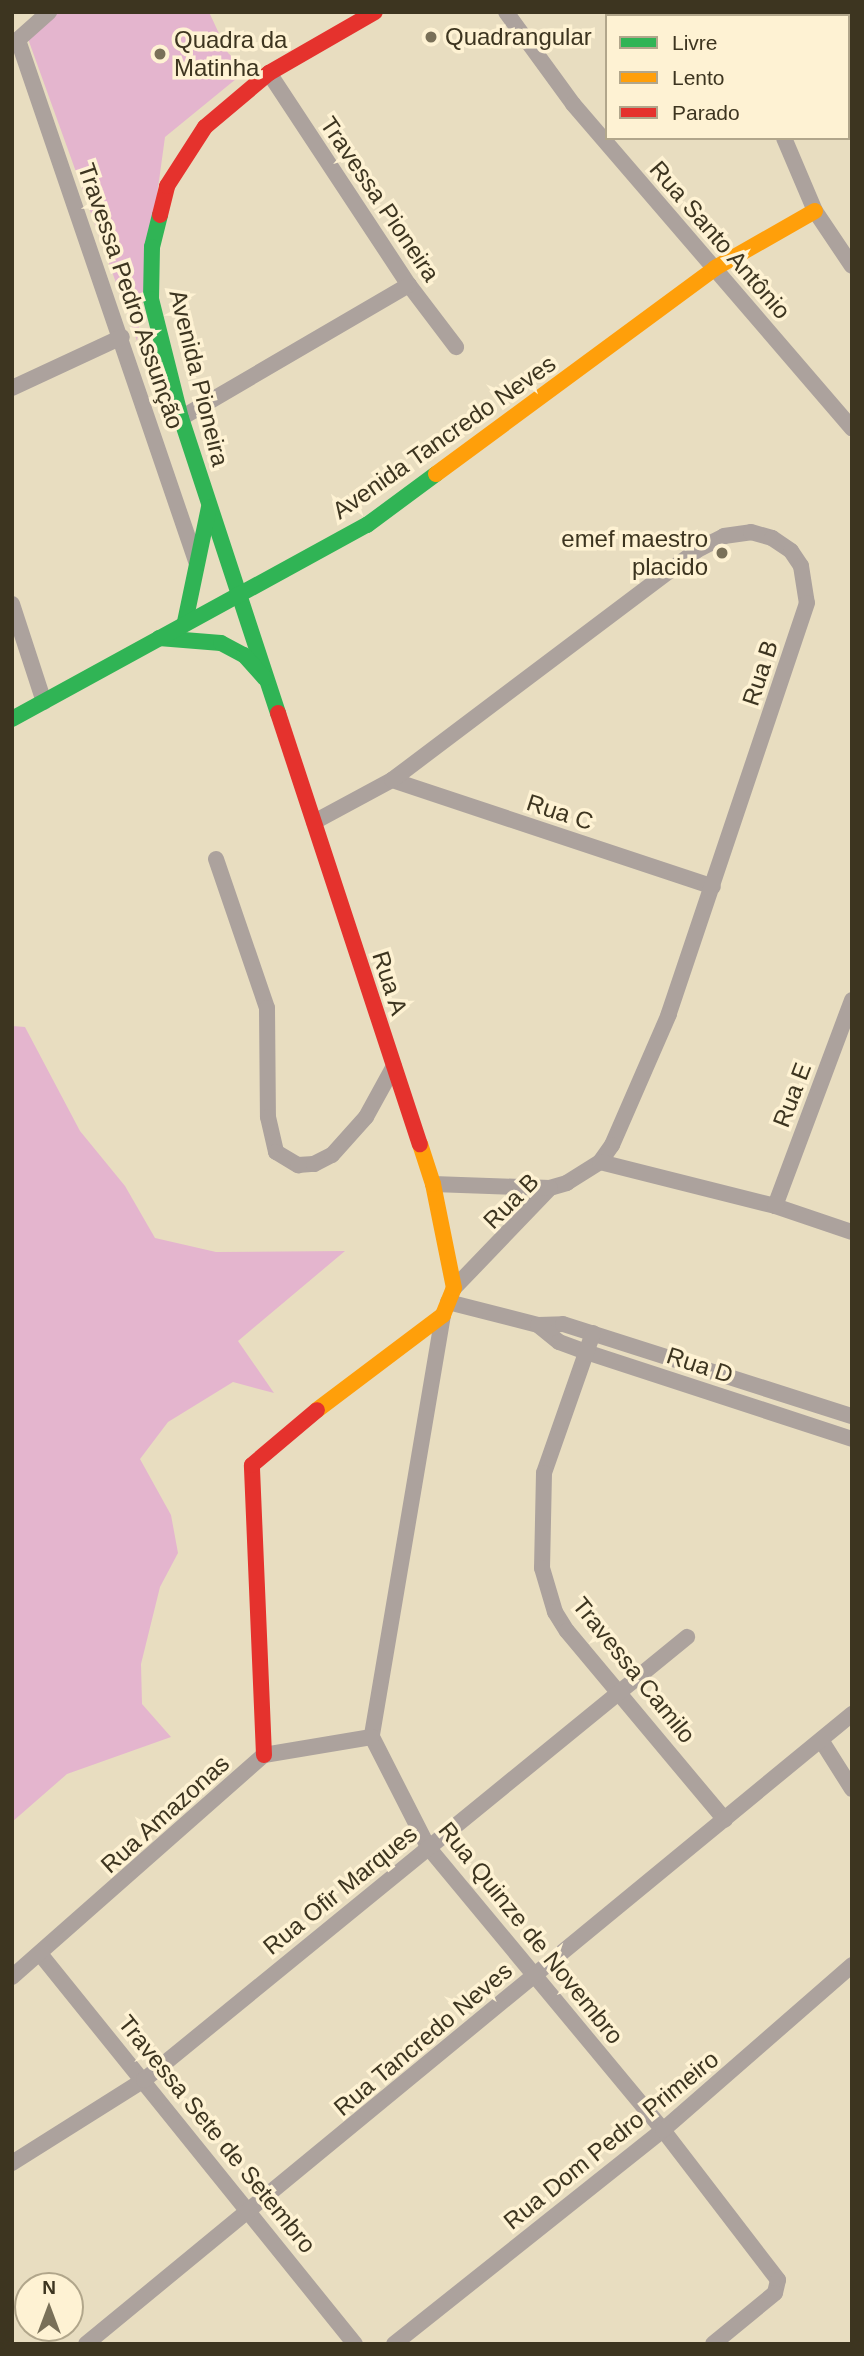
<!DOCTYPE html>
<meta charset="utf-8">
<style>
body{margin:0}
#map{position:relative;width:864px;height:2356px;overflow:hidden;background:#e8ddc0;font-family:Arial,sans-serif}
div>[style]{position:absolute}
.green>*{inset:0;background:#e4b5ce}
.street>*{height:16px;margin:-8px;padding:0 8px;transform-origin:8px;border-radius:8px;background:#aca29d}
.fast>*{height:16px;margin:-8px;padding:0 8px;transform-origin:8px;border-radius:8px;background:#30b455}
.slow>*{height:16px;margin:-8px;padding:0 8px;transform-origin:8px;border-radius:8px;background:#ff9f0a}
.jam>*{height:16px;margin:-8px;padding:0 8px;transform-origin:8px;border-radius:8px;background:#e5322d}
.dots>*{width:19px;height:19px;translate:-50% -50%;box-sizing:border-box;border:4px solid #fef2d3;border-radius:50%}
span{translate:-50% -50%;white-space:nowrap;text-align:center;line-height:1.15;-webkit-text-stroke:7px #fef2d3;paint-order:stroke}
.poi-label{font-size:24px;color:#3d3520}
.left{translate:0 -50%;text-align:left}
.right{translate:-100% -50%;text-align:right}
.street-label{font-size:24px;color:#3d3520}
.frame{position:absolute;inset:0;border:14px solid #3d3520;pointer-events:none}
.legend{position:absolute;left:605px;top:14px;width:245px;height:126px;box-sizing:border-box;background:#fef2d3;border:2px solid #b1a68b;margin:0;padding:9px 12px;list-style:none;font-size:21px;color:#3d3520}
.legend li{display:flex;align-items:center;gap:14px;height:35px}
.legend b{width:35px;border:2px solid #b1a68b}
.north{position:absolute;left:14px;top:2272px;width:70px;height:70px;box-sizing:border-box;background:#fef2d3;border:2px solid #b1a68b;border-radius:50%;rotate:0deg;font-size:19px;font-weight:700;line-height:28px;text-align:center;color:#3d3520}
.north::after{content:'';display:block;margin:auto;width:24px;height:32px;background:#797058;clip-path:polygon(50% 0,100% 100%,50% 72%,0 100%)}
</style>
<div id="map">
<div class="green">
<i style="clip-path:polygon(56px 12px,209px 12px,228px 53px,247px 70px,165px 137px,137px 341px,27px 36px)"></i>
<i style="clip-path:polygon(12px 1026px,25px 1027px,80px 1131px,125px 1186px,155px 1238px,216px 1252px,345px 1251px,238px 1341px,274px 1393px,233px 1382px,168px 1422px,140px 1459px,171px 1515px,178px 1553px,160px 1587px,141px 1664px,142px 1704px,171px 1737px,67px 1774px,12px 1822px)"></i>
</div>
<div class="street">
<i style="left:506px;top:12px;width:114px;rotate:53.9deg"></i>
<i style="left:573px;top:104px;width:428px;rotate:49.3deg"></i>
<i style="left:730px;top:12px;width:4px;rotate:63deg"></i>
<i style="left:18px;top:40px;width:551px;rotate:71.14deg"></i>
<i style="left:12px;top:45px;width:50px;rotate:-41.7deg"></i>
<i style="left:269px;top:73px;width:254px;rotate:56.6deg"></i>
<i style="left:409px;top:285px;width:78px;rotate:52.8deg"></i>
<i style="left:784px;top:138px;width:79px;rotate:67deg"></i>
<i style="left:815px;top:211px;width:66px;rotate:56.1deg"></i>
<i style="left:12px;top:388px;width:121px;rotate:-24.9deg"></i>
<i style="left:181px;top:418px;width:264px;rotate:-30.3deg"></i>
<i style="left:12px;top:604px;width:103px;rotate:71.9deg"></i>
<i style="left:392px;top:780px;width:338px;rotate:18.4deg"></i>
<i style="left:314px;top:822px;width:89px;rotate:-28.3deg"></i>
<i style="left:392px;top:780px;width:382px;rotate:-37deg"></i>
<i style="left:697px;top:550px;width:30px;rotate:-27deg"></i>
<i style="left:724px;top:536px;width:27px;rotate:-8deg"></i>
<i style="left:751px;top:532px;width:22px;rotate:16deg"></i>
<i style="left:772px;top:538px;width:23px;rotate:34deg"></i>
<i style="left:791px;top:551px;width:18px;rotate:56deg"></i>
<i style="left:801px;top:566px;width:37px;rotate:81deg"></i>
<i style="left:807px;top:603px;width:434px;rotate:108.6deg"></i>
<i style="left:669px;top:1014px;width:143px;rotate:113.5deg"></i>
<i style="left:612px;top:1145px;width:21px;rotate:125deg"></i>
<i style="left:600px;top:1162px;width:39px;rotate:148deg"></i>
<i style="left:567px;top:1183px;width:18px;rotate:164deg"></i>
<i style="left:550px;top:1188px;width:139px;rotate:133.8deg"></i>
<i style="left:216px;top:859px;width:157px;rotate:71.1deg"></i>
<i style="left:267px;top:1008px;width:109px;rotate:89.5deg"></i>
<i style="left:268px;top:1117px;width:36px;rotate:77deg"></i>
<i style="left:276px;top:1152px;width:26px;rotate:31deg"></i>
<i style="left:298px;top:1165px;width:16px;rotate:-4deg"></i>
<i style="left:314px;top:1164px;width:20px;rotate:-27deg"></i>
<i style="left:332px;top:1155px;width:51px;rotate:-48.2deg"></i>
<i style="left:366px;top:1117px;width:58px;rotate:-61.2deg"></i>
<i style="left:600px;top:1162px;width:180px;rotate:14.1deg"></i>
<i style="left:775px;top:1206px;width:81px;rotate:18.7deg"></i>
<i style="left:433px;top:1184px;width:117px;rotate:2deg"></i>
<i style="left:775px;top:1206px;width:220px;rotate:-69.5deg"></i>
<i style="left:448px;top:1302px;width:93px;rotate:14.3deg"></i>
<i style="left:538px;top:1325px;width:25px;rotate:-2deg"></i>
<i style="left:563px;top:1324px;width:303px;rotate:17.7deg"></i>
<i style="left:443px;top:1315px;width:428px;rotate:99.6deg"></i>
<i style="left:372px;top:1737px;width:123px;rotate:63deg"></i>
<i style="left:428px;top:1847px;width:368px;rotate:50.3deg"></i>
<i style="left:663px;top:2130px;width:189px;rotate:52.5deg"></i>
<i style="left:778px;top:2280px;width:13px;rotate:103deg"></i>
<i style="left:775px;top:2293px;width:80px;rotate:140.6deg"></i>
<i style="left:538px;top:1325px;width:27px;rotate:39deg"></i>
<i style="left:559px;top:1342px;width:29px;rotate:20deg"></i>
<i style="left:586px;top:1352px;width:280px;rotate:18.1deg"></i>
<i style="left:593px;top:1333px;width:148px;rotate:109.3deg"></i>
<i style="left:544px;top:1473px;width:95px;rotate:91.2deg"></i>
<i style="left:542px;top:1568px;width:46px;rotate:73.5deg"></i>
<i style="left:555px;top:1612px;width:22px;rotate:58deg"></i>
<i style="left:567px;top:1631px;width:246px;rotate:50.1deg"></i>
<i style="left:821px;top:1740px;width:58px;rotate:57.7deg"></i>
<i style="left:41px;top:1955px;width:500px;rotate:51.1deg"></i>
<i style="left:12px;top:1977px;width:336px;rotate:-41.4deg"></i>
<i style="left:264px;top:1755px;width:109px;rotate:-9.5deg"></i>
<i style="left:12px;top:2163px;width:156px;rotate:-32.2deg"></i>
<i style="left:144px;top:2080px;width:701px;rotate:-39.21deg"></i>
<i style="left:86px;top:2344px;width:992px;rotate:-39.44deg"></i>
<i style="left:394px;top:2344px;width:344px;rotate:-38.5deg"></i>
<i style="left:663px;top:2130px;width:251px;rotate:-41.1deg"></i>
</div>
<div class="fast">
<i style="left:160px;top:215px;width:33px;rotate:104deg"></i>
<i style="left:152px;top:247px;width:52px;rotate:91.1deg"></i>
<i style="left:151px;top:299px;width:123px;rotate:75.9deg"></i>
<i style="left:181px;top:418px;width:311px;rotate:71.8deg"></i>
<i style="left:185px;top:622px;width:117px;rotate:-78.2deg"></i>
<i style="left:159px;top:638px;width:62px;rotate:4.6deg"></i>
<i style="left:221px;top:643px;width:26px;rotate:28deg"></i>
<i style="left:244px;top:655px;width:31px;rotate:48deg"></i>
<i style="left:12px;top:719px;width:405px;rotate:-28.7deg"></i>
<i style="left:367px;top:525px;width:86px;rotate:-36.5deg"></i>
</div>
<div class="slow">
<i style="left:436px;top:474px;width:347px;rotate:-36.4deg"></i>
<i style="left:715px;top:268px;width:115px;rotate:-29.7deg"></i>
<i style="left:317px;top:1410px;width:158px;rotate:-37deg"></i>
<i style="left:443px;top:1315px;width:29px;rotate:-68deg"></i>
<i style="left:454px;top:1288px;width:106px;rotate:-101.4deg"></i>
<i style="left:433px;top:1184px;width:42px;rotate:-108deg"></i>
</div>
<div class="jam">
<i style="left:160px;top:215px;width:30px;rotate:-76deg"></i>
<i style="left:167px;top:186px;width:70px;rotate:-57.2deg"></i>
<i style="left:205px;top:127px;width:84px;rotate:-40.2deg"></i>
<i style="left:269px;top:73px;width:122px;rotate:-29.9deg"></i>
<i style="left:278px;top:713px;width:454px;rotate:71.8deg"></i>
<i style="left:264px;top:1755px;width:290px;rotate:-92.4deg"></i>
<i style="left:252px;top:1465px;width:85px;rotate:-40.2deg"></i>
</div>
<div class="dots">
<i style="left:431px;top:37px;background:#797058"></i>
<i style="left:160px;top:54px;background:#797058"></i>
<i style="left:722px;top:553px;background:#797058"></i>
</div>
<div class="poi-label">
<span class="left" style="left:445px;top:37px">Quadrangular</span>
<span class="left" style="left:174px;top:54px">Quadra da<br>Matinha</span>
<span class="right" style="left:708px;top:553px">emef maestro<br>placido</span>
</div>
<div class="street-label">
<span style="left:380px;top:199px;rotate:56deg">Travessa Pioneira</span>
<span style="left:720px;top:240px;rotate:49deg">Rua Santo Antônio</span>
<span style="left:131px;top:296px;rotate:71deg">Travessa Pedro Assunção</span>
<span style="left:199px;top:378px;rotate:76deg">Avenida Pioneira</span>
<span style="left:444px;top:437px;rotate:-35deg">Avenida Tancredo Neves</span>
<span style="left:760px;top:673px;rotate:-72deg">Rua B</span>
<span style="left:560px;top:812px;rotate:18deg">Rua C</span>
<span style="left:390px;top:983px;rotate:72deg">Rua A</span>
<span style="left:792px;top:1095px;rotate:-69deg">Rua E</span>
<span style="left:511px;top:1201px;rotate:-45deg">Rua B</span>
<span style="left:700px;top:1365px;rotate:18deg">Rua D</span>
<span style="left:634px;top:1670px;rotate:51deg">Travessa Camilo</span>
<span style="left:165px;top:1814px;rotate:-42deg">Rua Amazonas</span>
<span style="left:340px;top:1890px;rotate:-39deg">Rua Ofir Marques</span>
<span style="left:531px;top:1933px;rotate:51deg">Rua Quinze de Novembro</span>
<span style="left:423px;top:2039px;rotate:-40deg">Rua Tancredo Neves</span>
<span style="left:217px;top:2134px;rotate:51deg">Travessa Sete de Setembro</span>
<span style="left:611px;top:2140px;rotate:-39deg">Rua Dom Pedro Primeiro</span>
</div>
<div class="frame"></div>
<ul class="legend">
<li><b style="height:9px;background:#30b455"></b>Livre</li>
<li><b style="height:9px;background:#ff9f0a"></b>Lento</li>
<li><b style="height:9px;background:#e5322d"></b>Parado</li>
</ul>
<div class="north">N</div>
</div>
